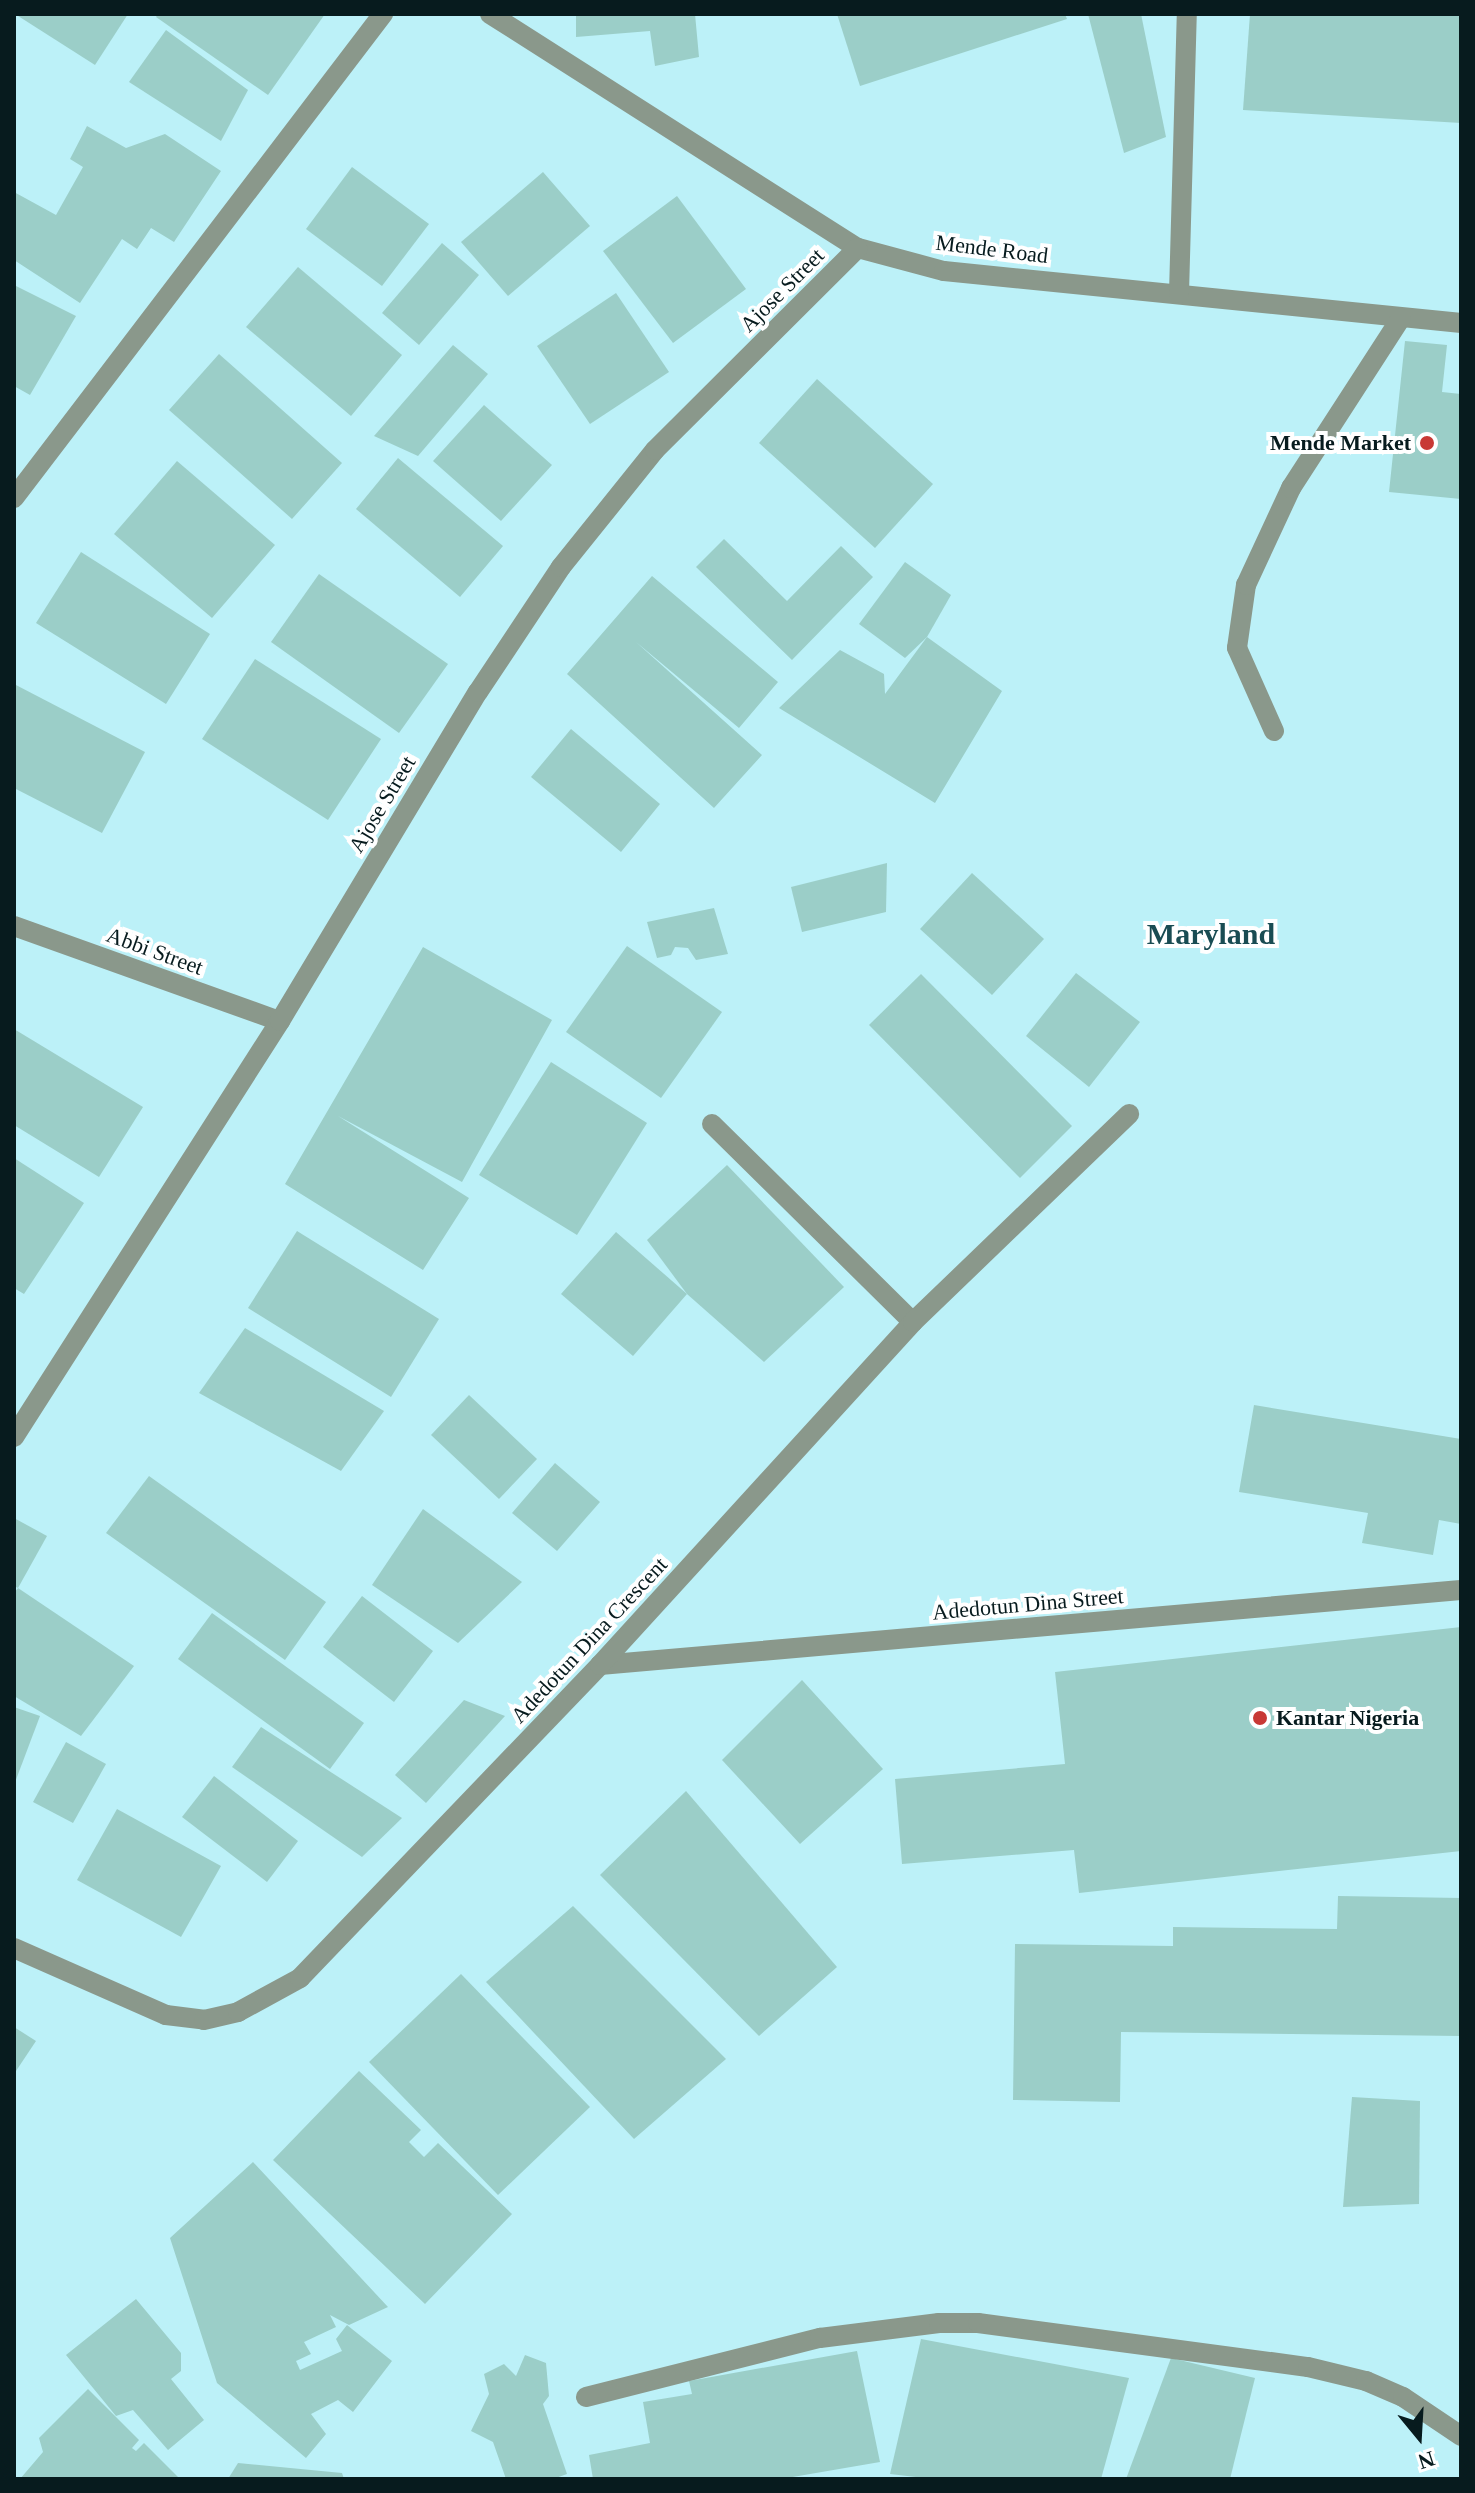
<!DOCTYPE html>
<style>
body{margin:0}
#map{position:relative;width:1475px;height:2493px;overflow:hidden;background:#bcf1f8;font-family:"Times New Roman",serif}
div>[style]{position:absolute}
.building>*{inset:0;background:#9bcec8}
.minor>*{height:20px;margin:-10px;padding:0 10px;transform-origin:10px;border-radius:10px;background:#8a988b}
.dots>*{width:22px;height:22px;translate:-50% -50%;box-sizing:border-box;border:4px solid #fff;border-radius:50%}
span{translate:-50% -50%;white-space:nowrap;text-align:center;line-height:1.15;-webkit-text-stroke:8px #fff;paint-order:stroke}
.street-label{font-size:22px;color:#071b1e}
.poi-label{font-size:22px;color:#071b1e;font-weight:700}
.right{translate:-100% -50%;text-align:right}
.left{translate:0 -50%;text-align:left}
.district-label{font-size:30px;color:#194c53;font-weight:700}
.frame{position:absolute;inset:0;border:16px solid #071b1e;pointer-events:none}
.north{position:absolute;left:1379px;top:2397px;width:80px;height:80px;-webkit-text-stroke:6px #fff;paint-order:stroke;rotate:162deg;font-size:22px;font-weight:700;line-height:32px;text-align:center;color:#071b1e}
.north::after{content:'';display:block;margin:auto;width:28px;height:36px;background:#071b1e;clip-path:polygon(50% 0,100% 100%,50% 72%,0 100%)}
</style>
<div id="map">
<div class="building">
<i style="clip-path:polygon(15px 14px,128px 14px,95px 65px)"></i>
<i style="clip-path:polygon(158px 14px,325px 14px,268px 95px,156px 17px)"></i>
<i style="clip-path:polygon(576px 14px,695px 14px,699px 57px,655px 66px,650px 31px,576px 37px)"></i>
<i style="clip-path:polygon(837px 14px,1065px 14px,1067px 19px,860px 86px)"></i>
<i style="clip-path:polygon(1088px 14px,1141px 14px,1166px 137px,1124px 153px)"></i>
<i style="clip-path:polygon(1250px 14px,1461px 14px,1461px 123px,1243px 110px)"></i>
<i style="clip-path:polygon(166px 30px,248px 90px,221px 141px,129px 82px)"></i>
<i style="clip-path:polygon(87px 126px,126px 148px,165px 134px,221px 171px,174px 242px,151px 228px,137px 249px,122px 239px,80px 303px,14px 260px,14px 192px,56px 215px,83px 167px,70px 159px)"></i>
<i style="clip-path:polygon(352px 167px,429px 224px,382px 286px,306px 229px)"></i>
<i style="clip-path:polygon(543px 172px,590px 226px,508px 296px,461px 242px)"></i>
<i style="clip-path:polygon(677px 196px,746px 289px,673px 343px,603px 251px)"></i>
<i style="clip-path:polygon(442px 243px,479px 275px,419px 345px,382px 313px)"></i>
<i style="clip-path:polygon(298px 267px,402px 355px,351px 416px,246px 327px)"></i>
<i style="clip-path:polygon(14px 285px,76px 316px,30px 395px,14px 386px)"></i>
<i style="clip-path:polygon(616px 293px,669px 372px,590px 424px,537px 346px)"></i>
<i style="clip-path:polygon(1405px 341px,1447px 345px,1442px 392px,1461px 394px,1461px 499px,1389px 492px)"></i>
<i style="clip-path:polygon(453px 345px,488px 374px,418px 456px,374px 436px)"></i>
<i style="clip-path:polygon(219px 354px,342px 463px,292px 519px,169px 410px)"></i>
<i style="clip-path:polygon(817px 379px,933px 484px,875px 548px,759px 443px)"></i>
<i style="clip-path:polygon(484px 405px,552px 465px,501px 521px,433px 461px)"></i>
<i style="clip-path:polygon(398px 458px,503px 546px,460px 597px,356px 509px)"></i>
<i style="clip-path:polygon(177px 461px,275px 545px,212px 618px,114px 534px)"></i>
<i style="clip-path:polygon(724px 539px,787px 601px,841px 546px,873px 577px,792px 660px,696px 567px)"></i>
<i style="clip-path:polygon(81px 552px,210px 634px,166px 704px,36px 623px)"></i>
<i style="clip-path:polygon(905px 562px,951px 595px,927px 637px,905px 658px,859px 624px)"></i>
<i style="clip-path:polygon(319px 574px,448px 664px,399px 733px,271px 642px)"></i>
<i style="clip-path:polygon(652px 576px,778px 682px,739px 728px,636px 642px,762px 755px,714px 808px,567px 674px)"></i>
<i style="clip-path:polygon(927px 637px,1002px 691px,935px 803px,779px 708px,840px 650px,884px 674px,885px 694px)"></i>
<i style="clip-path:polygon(255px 659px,381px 739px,328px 820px,202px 739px)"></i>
<i style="clip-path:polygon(14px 684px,145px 752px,102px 833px,14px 788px)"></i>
<i style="clip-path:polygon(571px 729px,660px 804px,621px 852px,531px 777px)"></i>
<i style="clip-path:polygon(887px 863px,886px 912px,802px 932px,791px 887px)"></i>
<i style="clip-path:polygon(972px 873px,1044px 939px,992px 995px,920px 929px)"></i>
<i style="clip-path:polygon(714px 908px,728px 954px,696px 960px,688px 948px,675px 947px,671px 955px,657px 958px,647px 922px)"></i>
<i style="clip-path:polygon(627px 946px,722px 1012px,661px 1098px,566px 1032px)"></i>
<i style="clip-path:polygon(423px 947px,552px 1020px,462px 1182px,338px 1116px,469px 1198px,423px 1270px,285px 1184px)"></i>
<i style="clip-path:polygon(1076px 973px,1140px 1022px,1089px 1087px,1026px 1036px)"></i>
<i style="clip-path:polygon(921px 974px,1072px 1126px,1020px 1178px,869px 1025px)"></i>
<i style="clip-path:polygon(14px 1029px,143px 1107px,99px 1177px,14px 1125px)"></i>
<i style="clip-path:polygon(551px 1062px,647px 1123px,577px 1235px,479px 1175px)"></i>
<i style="clip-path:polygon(14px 1158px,84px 1203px,24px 1294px,14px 1288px)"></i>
<i style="clip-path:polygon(727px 1165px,844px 1287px,764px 1362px,687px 1294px,647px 1240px)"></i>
<i style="clip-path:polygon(297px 1231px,439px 1319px,391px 1397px,248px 1308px)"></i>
<i style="clip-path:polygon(616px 1232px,687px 1294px,633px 1356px,561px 1294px)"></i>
<i style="clip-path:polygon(245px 1328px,384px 1411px,341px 1471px,199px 1393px)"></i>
<i style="clip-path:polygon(469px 1395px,537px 1459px,499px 1499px,431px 1435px)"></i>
<i style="clip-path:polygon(1254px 1405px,1461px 1439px,1461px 1524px,1439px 1520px,1433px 1555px,1362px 1543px,1368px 1513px,1239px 1492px)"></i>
<i style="clip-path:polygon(555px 1463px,600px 1502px,557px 1551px,512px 1513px)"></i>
<i style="clip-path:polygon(149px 1476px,326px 1602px,285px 1660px,106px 1533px)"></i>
<i style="clip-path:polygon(423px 1509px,522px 1582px,458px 1643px,372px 1585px)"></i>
<i style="clip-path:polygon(14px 1518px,47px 1536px,18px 1588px,14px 1586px)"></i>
<i style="clip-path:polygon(18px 1588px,134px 1666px,81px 1736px,14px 1696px,14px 1593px)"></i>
<i style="clip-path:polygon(362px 1596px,433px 1651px,394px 1702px,323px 1647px)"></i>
<i style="clip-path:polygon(212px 1613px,364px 1723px,330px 1769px,178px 1659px)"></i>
<i style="clip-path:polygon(1461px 1627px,1461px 1851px,1079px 1893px,1074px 1850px,902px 1864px,895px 1779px,1065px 1764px,1055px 1672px)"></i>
<i style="clip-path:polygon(802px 1680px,883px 1769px,800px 1844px,722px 1760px)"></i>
<i style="clip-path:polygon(464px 1700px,505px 1716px,426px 1803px,395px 1775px)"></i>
<i style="clip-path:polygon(14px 1707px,40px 1716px,14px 1785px)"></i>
<i style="clip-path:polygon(261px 1727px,402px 1818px,362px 1857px,232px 1767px)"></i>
<i style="clip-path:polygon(66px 1742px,106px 1764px,73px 1823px,33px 1802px)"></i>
<i style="clip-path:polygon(214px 1776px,298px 1841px,267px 1882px,182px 1817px)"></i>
<i style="clip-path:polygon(686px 1791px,837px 1967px,759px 2036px,600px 1875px)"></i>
<i style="clip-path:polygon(117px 1809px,221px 1866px,181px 1937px,77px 1880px)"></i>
<i style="clip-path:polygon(1338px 1896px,1461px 1898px,1461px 2036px,1121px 2032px,1120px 2102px,1013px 2100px,1015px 1944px,1173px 1946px,1173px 1927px,1337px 1929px)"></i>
<i style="clip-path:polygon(573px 1906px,726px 2059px,634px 2139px,486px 1982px)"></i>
<i style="clip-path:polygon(461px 1974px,590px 2107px,498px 2195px,369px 2062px)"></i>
<i style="clip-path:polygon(14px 2027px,36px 2041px,14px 2074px)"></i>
<i style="clip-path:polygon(359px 2071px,421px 2130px,409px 2142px,424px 2157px,438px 2143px,512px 2214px,425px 2304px,273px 2160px)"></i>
<i style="clip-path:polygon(1352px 2097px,1420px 2101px,1419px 2204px,1343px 2207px)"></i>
<i style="clip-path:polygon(253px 2162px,388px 2307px,349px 2325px,330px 2315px,336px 2327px,304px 2342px,311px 2354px,296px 2361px,300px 2370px,342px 2351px,336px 2339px,347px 2325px,392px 2361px,353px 2412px,338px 2400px,311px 2414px,326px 2434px,306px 2458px,217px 2383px,170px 2238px)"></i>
<i style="clip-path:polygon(136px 2299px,181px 2353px,181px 2371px,171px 2379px,204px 2420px,168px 2450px,133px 2410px,116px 2416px,66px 2355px)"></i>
<i style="clip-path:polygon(921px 2339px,1129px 2378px,1101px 2479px,933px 2479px,890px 2474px)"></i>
<i style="clip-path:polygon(857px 2351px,880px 2462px,781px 2479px,593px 2479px,589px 2455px,650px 2443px,643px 2402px,692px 2394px,689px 2381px)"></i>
<i style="clip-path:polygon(525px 2355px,546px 2363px,549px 2396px,543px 2404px,567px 2474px,553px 2479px,506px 2479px,493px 2442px,471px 2431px,489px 2394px,484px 2374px,504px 2364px,516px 2376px)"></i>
<i style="clip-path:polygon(1171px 2358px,1255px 2378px,1230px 2479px,1126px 2479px)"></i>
<i style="clip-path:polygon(88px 2389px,139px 2440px,132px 2448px,136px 2451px,144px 2443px,180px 2479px,20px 2479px,43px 2452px,39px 2438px)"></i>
<i style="clip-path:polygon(238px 2463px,342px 2473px,344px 2479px,228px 2479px)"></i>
</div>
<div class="minor">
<i style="left:490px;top:14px;width:436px;rotate:32.5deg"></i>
<i style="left:858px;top:248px;width:89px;rotate:15deg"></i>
<i style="left:944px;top:271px;width:520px;rotate:5.74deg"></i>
<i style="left:1179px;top:293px;width:279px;rotate:-88.4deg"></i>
<i style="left:14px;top:498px;width:609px;rotate:-52.68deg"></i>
<i style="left:1274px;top:731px;width:91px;rotate:-114deg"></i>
<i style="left:1237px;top:648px;width:64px;rotate:-81.9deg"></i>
<i style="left:1246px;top:585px;width:107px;rotate:-65.1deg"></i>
<i style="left:1291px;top:488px;width:202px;rotate:-57.1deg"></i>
<i style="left:14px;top:926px;width:282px;rotate:19.7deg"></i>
<i style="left:712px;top:1124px;width:282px;rotate:44.6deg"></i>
<i style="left:14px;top:1437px;width:494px;rotate:-57.4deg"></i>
<i style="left:280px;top:1021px;width:384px;rotate:-59deg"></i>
<i style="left:478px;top:692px;width:150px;rotate:-56.4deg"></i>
<i style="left:561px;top:567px;width:150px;rotate:-51.2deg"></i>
<i style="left:655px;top:450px;width:286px;rotate:-44.9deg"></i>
<i style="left:600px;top:1665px;width:864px;rotate:-4.98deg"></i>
<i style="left:14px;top:1948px;width:166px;rotate:23.8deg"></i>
<i style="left:166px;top:2015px;width:38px;rotate:7deg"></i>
<i style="left:204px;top:2020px;width:35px;rotate:-13deg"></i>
<i style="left:238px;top:2012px;width:71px;rotate:-28.7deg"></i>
<i style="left:300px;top:1978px;width:434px;rotate:-46.2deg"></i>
<i style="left:600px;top:1665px;width:464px;rotate:-47.6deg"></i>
<i style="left:913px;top:1322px;width:300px;rotate:-43.9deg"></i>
<i style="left:586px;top:2397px;width:241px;rotate:-14.2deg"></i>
<i style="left:820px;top:2338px;width:120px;rotate:-7.2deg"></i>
<i style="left:939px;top:2323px;width:39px"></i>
<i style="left:978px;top:2323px;width:333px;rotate:7.6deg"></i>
<i style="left:1308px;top:2367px;width:60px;rotate:13.6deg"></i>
<i style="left:1366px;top:2381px;width:40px;rotate:23.4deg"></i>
<i style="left:1403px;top:2397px;width:70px;rotate:33.9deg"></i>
</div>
<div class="dots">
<i style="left:1427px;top:443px;background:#c83935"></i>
<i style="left:1260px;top:1718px;background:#c83935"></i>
</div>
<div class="street-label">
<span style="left:992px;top:249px;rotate:7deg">Mende Road</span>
<span style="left:782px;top:290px;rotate:-45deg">Ajose Street</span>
<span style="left:382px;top:804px;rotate:-59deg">Ajose Street</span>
<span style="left:155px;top:951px;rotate:20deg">Abbi Street</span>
<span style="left:1028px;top:1604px;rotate:-5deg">Adedotun Dina Street</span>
<span style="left:589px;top:1640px;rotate:-47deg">Adedotun Dina Crescent</span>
</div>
<div class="poi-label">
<span class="right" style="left:1411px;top:443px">Mende Market</span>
<span class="left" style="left:1276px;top:1718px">Kantar Nigeria</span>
</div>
<div class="district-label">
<span style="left:1211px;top:934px">Maryland</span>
</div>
<div class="frame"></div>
<div class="north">N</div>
</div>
